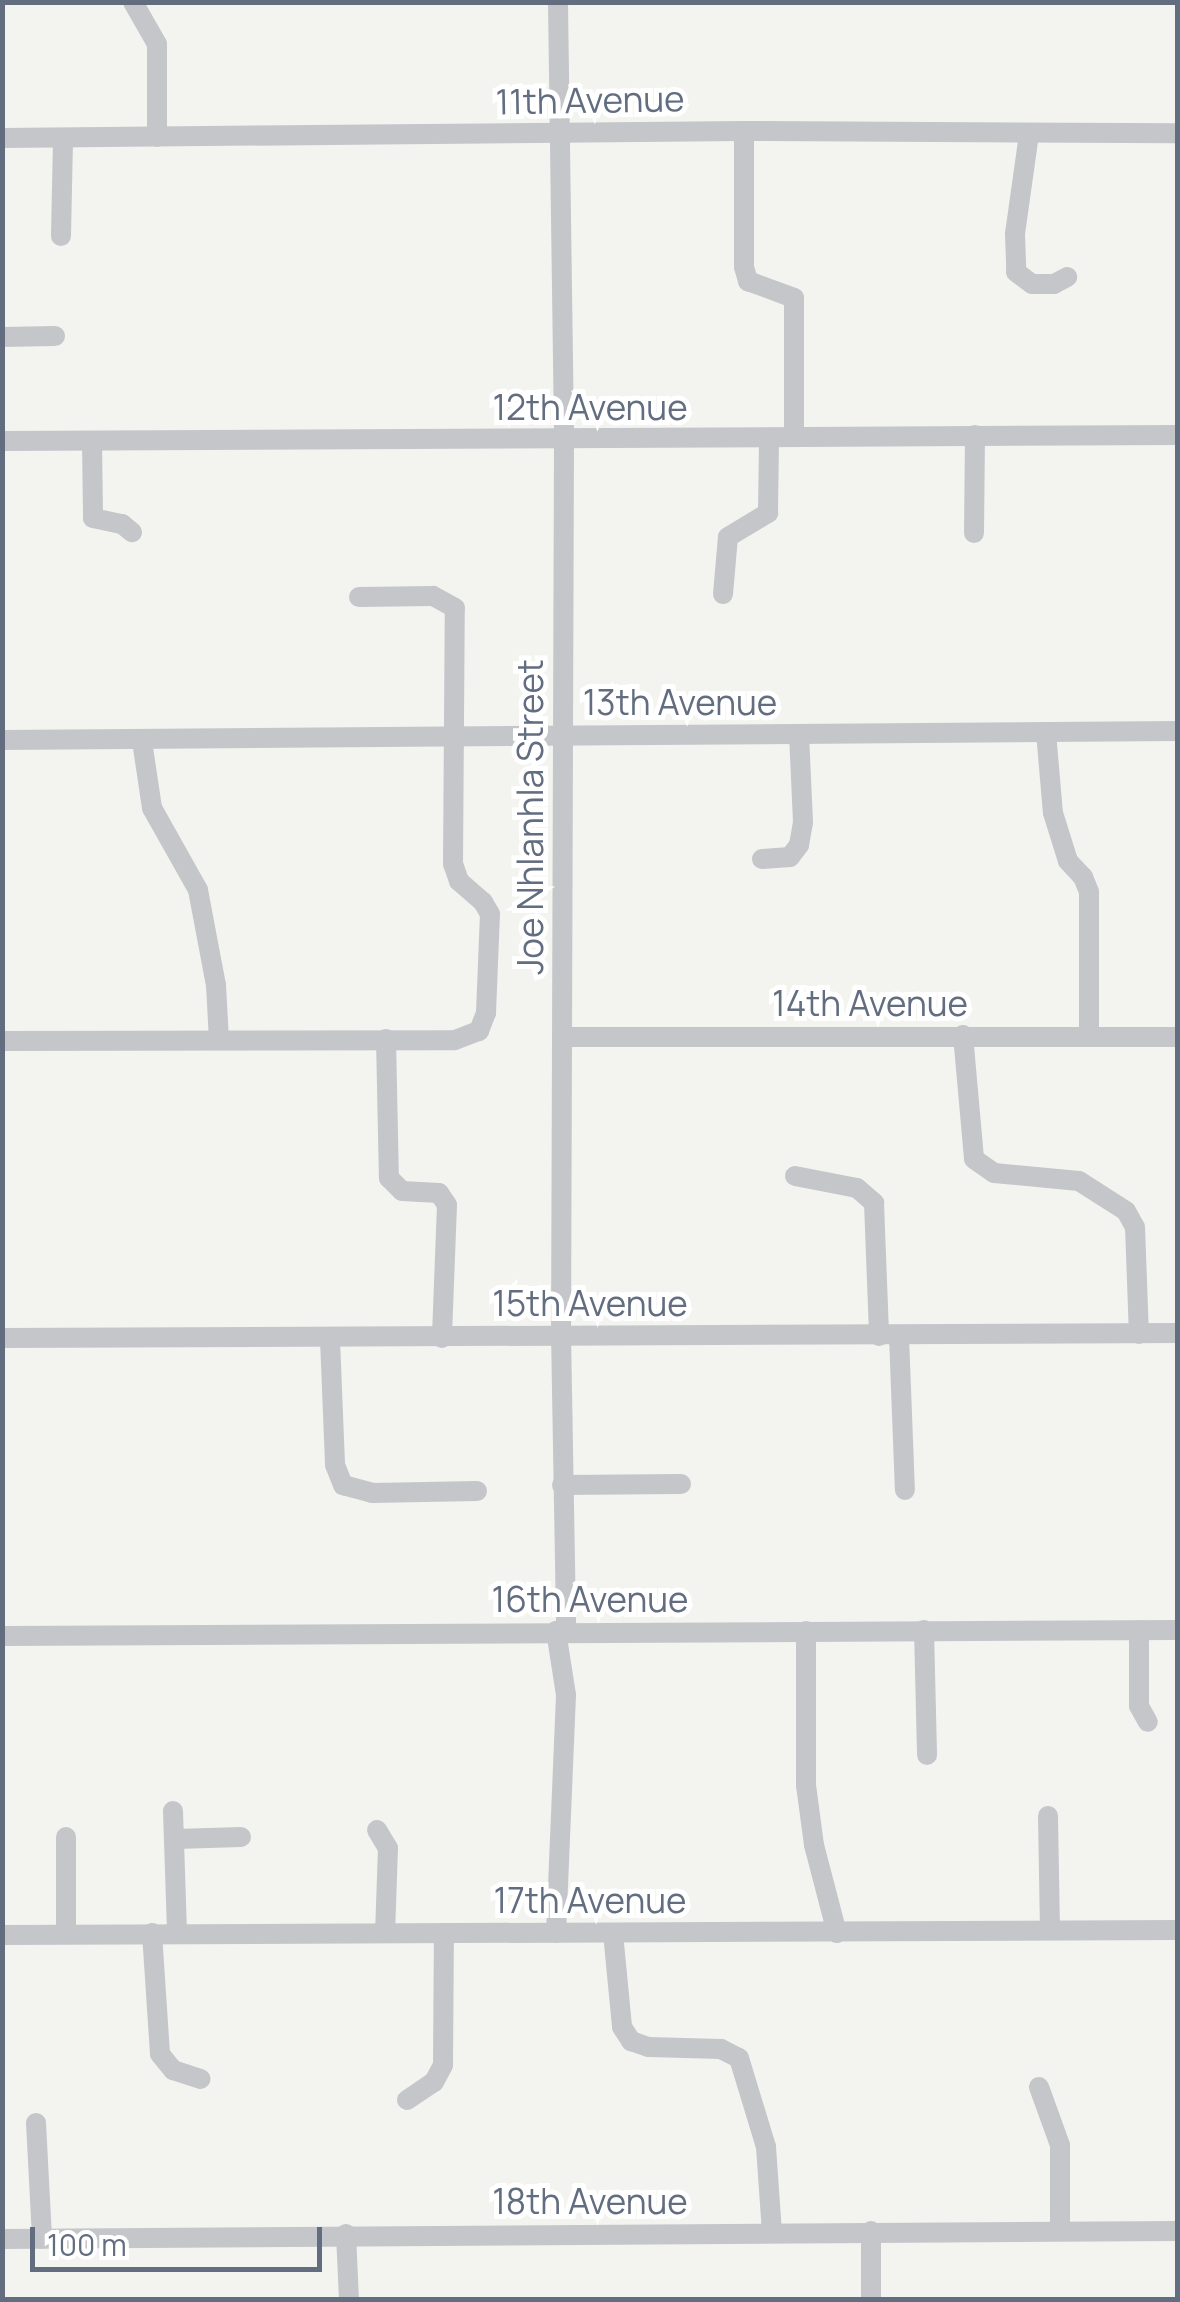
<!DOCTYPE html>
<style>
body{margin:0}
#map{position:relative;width:1180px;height:2302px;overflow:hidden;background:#f3f4f0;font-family:Manrope,sans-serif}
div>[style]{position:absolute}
.minor>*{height:20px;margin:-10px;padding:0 10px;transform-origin:10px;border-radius:10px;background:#c4c6ca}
span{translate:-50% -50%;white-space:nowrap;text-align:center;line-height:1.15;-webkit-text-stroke:10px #fff;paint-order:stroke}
.street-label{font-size:35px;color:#636d80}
.frame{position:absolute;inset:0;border:5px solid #636d80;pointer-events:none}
.scale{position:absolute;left:30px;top:2227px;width:292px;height:45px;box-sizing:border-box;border:5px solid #636d80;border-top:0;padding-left:12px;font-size:30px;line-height:35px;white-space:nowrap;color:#636d80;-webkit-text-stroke:8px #fff;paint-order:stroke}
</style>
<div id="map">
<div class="minor">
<i style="left:133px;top:2px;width:48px;rotate:60.3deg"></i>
<i style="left:157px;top:44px;width:93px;rotate:90deg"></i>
<i style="left:558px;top:2px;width:438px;rotate:89.2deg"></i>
<i style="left:564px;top:440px;width:893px;rotate:90.19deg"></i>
<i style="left:561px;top:1333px;width:298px;rotate:89deg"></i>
<i style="left:744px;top:131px;width:136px;rotate:90deg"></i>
<i style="left:744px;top:267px;width:15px;rotate:74deg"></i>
<i style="left:748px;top:281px;width:49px;rotate:20.3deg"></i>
<i style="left:794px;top:298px;width:139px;rotate:90deg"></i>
<i style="left:1029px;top:134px;width:101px;rotate:98deg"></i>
<i style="left:1015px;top:234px;width:38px;rotate:88deg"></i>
<i style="left:1016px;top:272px;width:20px;rotate:37deg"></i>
<i style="left:1032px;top:284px;width:22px"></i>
<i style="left:1054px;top:284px;width:15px;rotate:-28deg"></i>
<i style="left:2px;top:138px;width:742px;rotate:-0.54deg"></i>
<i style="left:744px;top:131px;width:434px;rotate:0.3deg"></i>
<i style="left:61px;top:236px;width:98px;rotate:-88.8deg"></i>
<i style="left:2px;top:337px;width:53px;rotate:-1.1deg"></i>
<i style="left:2px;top:441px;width:1176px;rotate:-0.29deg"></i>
<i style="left:92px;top:442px;width:76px;rotate:89.2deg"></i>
<i style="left:93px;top:518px;width:30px;rotate:12deg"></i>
<i style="left:122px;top:524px;width:13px;rotate:39deg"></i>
<i style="left:974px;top:533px;width:98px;rotate:-89.4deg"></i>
<i style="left:723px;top:594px;width:57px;rotate:-85deg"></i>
<i style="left:728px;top:537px;width:47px;rotate:-31deg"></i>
<i style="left:768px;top:513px;width:75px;rotate:-89.2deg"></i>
<i style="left:1046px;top:732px;width:81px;rotate:85.1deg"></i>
<i style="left:1053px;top:813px;width:50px;rotate:72.6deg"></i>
<i style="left:1068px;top:861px;width:22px;rotate:47deg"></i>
<i style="left:1083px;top:877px;width:16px;rotate:68deg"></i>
<i style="left:1089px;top:892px;width:144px;rotate:90deg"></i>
<i style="left:2px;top:740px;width:1176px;rotate:-0.44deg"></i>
<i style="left:142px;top:741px;width:68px;rotate:81.5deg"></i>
<i style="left:152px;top:808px;width:94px;rotate:60.7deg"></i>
<i style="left:198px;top:890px;width:97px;rotate:79.3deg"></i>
<i style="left:216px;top:985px;width:55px;rotate:86.9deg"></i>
<i style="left:762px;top:859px;width:28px;rotate:-4deg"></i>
<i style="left:790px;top:857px;width:15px;rotate:-53deg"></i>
<i style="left:799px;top:845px;width:23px;rotate:-80deg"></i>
<i style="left:803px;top:822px;width:88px;rotate:-92.6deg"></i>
<i style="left:963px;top:1035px;width:124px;rotate:84.9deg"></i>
<i style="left:974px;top:1159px;width:24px;rotate:35deg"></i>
<i style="left:994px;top:1173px;width:85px;rotate:5.4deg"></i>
<i style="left:1079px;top:1181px;width:56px;rotate:32.6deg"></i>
<i style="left:1126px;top:1211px;width:18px;rotate:61deg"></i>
<i style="left:1135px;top:1227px;width:107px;rotate:87.9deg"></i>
<i style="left:563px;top:1037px;width:615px"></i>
<i style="left:386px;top:1039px;width:139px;rotate:88.8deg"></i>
<i style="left:389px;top:1178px;width:18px;rotate:45deg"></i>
<i style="left:402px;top:1191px;width:37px;rotate:3deg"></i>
<i style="left:439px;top:1193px;width:14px;rotate:56deg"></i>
<i style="left:447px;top:1205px;width:133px;rotate:92.2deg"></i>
<i style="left:2px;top:1041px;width:453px;rotate:-0.1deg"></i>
<i style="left:455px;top:1040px;width:26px;rotate:-21deg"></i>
<i style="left:479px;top:1031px;width:19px;rotate:-69deg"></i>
<i style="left:486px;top:1013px;width:99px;rotate:-87.7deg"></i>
<i style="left:490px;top:914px;width:14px;rotate:-120deg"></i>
<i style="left:483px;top:902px;width:32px;rotate:-139deg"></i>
<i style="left:459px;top:881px;width:18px;rotate:-109deg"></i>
<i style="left:453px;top:864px;width:256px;rotate:-89.6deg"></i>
<i style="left:455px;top:608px;width:25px;rotate:-151deg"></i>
<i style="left:433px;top:596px;width:74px;rotate:179.2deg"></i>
<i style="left:795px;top:1176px;width:63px;rotate:11deg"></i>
<i style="left:857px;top:1188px;width:23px;rotate:41deg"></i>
<i style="left:874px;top:1203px;width:133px;rotate:87.8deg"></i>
<i style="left:899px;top:1336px;width:154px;rotate:87.8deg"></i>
<i style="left:2px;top:1338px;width:1176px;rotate:-0.24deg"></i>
<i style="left:330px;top:1339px;width:126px;rotate:87.7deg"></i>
<i style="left:335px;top:1465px;width:22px;rotate:68deg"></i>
<i style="left:343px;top:1485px;width:30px;rotate:15deg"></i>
<i style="left:372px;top:1493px;width:105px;rotate:-1.1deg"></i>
<i style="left:562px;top:1485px;width:119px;rotate:-0.5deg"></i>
<i style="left:924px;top:1630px;width:125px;rotate:88.6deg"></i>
<i style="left:1139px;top:1630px;width:76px;rotate:90deg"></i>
<i style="left:1139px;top:1706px;width:18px;rotate:61deg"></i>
<i style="left:556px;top:1631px;width:65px;rotate:81.1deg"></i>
<i style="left:566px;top:1695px;width:238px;rotate:92.4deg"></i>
<i style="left:806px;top:1631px;width:154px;rotate:90deg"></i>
<i style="left:806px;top:1785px;width:61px;rotate:82.4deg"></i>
<i style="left:814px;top:1845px;width:91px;rotate:75.4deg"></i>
<i style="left:2px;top:1636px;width:1176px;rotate:-0.29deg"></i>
<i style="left:173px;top:1811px;width:121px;rotate:88.1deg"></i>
<i style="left:1048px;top:1816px;width:114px;rotate:89deg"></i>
<i style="left:377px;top:1830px;width:21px;rotate:59deg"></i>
<i style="left:388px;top:1848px;width:84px;rotate:92deg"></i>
<i style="left:176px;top:1839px;width:65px;rotate:-1.8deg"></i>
<i style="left:152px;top:1933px;width:121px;rotate:86.2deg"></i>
<i style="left:160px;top:2054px;width:21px;rotate:51deg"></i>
<i style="left:173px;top:2070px;width:29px;rotate:18deg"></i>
<i style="left:613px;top:1933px;width:94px;rotate:84.5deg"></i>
<i style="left:622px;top:2027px;width:17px;rotate:57deg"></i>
<i style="left:631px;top:2041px;width:18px;rotate:19deg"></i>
<i style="left:648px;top:2047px;width:73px;rotate:1.6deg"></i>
<i style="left:721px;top:2049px;width:20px;rotate:27deg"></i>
<i style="left:739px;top:2058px;width:93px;rotate:73.1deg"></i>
<i style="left:766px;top:2147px;width:85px;rotate:86deg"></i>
<i style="left:66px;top:1934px;width:97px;rotate:-90deg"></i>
<i style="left:2px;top:1935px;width:1176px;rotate:-0.24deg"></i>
<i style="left:1039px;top:2087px;width:62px;rotate:70.1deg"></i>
<i style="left:1060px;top:2145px;width:85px;rotate:90deg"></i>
<i style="left:407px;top:2100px;width:32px;rotate:-34deg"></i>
<i style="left:434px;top:2082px;width:19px;rotate:-62deg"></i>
<i style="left:443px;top:2065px;width:132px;rotate:-89.6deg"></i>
<i style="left:36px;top:2123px;width:116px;rotate:87deg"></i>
<i style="left:346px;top:2234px;width:66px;rotate:87.4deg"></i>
<i style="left:2px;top:2239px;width:1176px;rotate:-0.39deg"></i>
<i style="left:871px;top:2300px;width:69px;rotate:-90deg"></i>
</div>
<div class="street-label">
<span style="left:590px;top:100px;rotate:-1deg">11th Avenue</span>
<span style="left:590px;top:407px">12th Avenue</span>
<span style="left:680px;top:702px">13th Avenue</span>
<span style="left:530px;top:817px;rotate:-90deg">Joe Nhlanhla Street</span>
<span style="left:870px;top:1003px">14th Avenue</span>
<span style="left:590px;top:1303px">15th Avenue</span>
<span style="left:590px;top:1599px">16th Avenue</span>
<span style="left:590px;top:1900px">17th Avenue</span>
<span style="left:590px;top:2201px">18th Avenue</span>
</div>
<div class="frame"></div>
<div class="scale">100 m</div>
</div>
